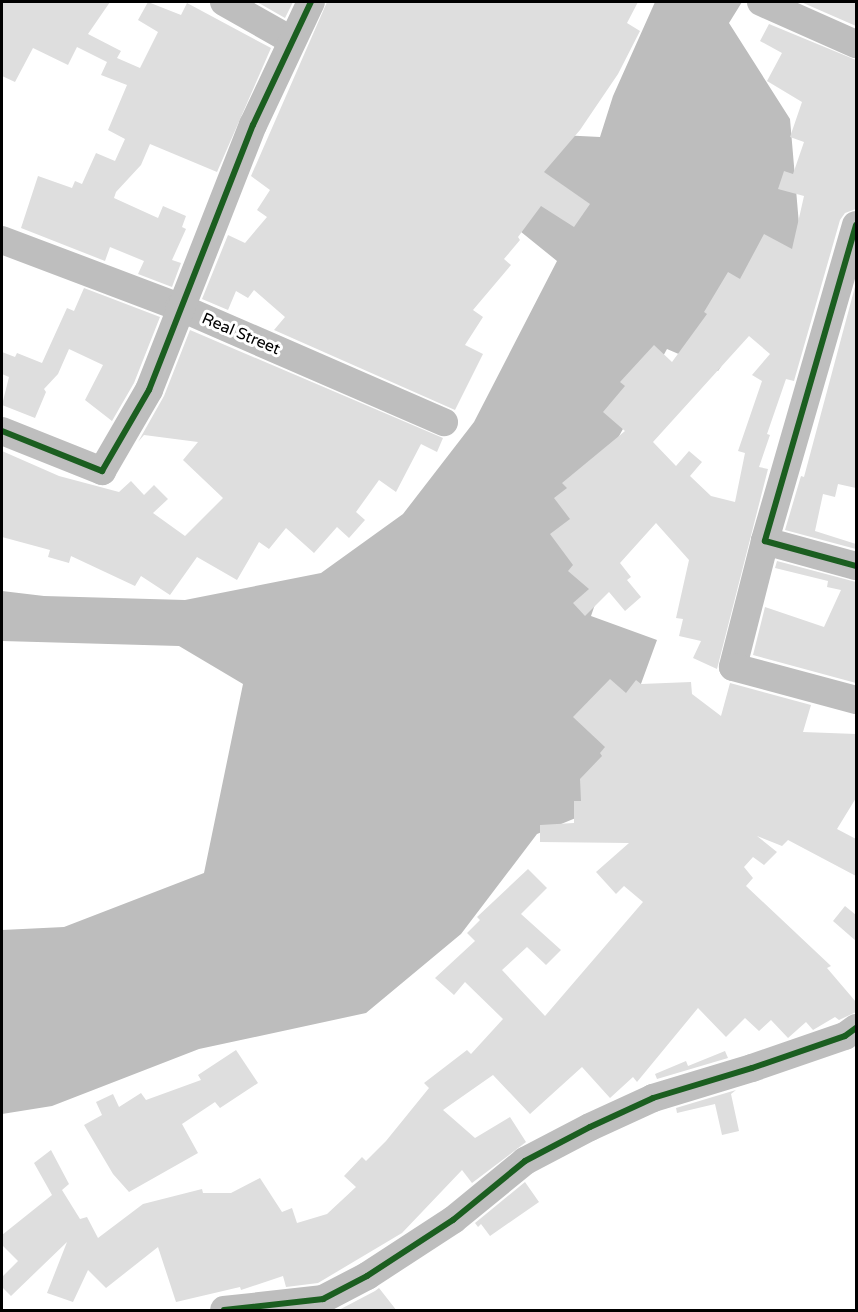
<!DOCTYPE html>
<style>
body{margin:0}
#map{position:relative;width:858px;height:1312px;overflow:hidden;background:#fff;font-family:"Varela Round",sans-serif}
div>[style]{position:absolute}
.water>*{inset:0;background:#bdbdbd}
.building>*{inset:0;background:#dedede}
.minor>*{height:28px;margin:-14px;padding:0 14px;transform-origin:14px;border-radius:14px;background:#bebebe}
.cycleway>*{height:6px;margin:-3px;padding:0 3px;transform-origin:3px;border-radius:3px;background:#1b5e20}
span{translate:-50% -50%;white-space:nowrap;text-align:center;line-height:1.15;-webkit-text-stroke:6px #fff;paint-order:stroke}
.street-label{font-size:16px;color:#000}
.frame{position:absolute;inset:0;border:3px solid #000;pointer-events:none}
</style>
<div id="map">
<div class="water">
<i style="clip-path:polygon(655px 2px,742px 2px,729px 23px,790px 119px,801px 248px,718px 371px,667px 349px,602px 467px,603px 581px,591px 616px,657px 640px,595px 810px,537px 834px,461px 934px,366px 1013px,199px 1049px,52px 1106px,2px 1114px,2px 930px,64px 927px,204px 873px,243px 684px,179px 646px,2px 641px,2px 591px,44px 596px,185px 600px,321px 573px,403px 514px,474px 422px,557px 261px,510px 223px,560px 135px,600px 137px,613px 96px)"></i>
</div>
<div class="building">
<i style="clip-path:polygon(2px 2px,110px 2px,88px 34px,121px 51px,117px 58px,140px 68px,158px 32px,138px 20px,148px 2px,181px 15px,187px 3px,271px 48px,217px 172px,150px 144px,141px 165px,116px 192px,114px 198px,158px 218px,163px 206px,186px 216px,182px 227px,186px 229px,172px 260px,181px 263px,172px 287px,138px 274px,144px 261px,110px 247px,105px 261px,21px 228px,38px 176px,72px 188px,75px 181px,82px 184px,96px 153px,115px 161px,125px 139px,108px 130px,127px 85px,101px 75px,107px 62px,77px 47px,68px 65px,33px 48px,15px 82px,2px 76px)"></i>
<i style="clip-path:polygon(257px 2px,293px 2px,285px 18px)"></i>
<i style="clip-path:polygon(327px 2px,638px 2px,627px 23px,640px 31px,618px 74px,580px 130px,544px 172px,590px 204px,574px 227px,541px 206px,518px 237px,520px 240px,504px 259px,511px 265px,473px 310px,483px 317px,465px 345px,483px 354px,455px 410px,274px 330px,285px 317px,254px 290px,248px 298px,236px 291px,228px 310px,202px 299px,228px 235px,245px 243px,267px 217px,257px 210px,270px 190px,251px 176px)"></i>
<i style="clip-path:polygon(801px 2px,856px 2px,856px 26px)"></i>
<i style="clip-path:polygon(evenodd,769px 24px,856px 60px,856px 209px,845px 213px,840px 220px,794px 381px,786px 379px,767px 434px,770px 435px,759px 467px,768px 469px,717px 669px,693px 658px,701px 641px,679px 636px,683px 619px,676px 618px,689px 560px,656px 523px,620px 563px,631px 577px,627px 580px,641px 597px,625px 611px,609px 592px,585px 616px,573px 603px,589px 589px,568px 571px,573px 565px,550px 534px,570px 519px,554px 498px,567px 488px,562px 483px,625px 431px,603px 412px,625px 386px,620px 382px,654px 345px,672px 362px,707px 314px,704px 312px,728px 272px,740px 279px,764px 234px,792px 249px,804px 196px,778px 189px,784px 171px,793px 174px,804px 142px,790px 137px,802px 102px,767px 81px,782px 53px,760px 41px,769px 24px,749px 336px,770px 354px,752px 375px,762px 381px,738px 451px,745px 453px,735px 502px,711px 496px,690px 476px,702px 462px,689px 451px,676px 466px,653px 442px,749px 336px)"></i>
<i style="clip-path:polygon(856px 283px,856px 488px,838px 484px,835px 497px,823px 494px,815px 531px,856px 544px,856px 549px,785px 530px,801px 476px,804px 477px)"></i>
<i style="clip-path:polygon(84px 288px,160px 317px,134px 383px,112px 421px,85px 400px,103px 365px,69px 349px,58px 374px,44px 389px,46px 392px,35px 418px,2px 405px,9px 377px,2px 374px,2px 352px,15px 357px,17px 353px,42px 363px,67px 308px,74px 311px)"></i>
<i style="clip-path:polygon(190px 330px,443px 438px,437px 452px,421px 444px,396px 492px,379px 480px,356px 512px,365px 520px,349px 538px,337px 527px,314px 553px,286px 528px,269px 549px,259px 542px,237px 580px,197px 557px,170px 595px,141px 576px,135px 586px,71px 556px,69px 563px,48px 557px,50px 550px,2px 537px,2px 451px,59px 476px,119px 492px,131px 481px,144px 495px,154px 485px,168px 499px,153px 513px,185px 536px,223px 498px,183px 460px,198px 442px,144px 435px,138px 442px,164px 396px)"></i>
<i style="clip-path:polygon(777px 561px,856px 582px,856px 683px,753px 655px,765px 607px,824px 627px,841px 590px,827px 587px,828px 581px,775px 568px)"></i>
<i style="clip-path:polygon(610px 679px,626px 693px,636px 680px,641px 684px,691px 682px,692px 694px,721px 716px,730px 683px,811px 705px,803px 732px,856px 734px,856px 798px,837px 829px,856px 839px,856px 876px,788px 840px,782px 846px,757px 836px,777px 852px,764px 865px,753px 857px,744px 867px,753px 878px,746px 886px,831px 966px,827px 968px,856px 1002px,856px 1012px,839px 1020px,835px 1017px,813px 1030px,806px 1022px,788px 1038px,771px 1020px,759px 1031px,745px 1018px,726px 1037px,698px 1008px,637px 1082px,633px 1077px,610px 1098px,582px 1067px,530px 1114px,493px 1075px,443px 1110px,475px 1138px,510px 1117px,526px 1142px,472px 1183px,462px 1170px,402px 1233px,318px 1283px,286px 1287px,283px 1276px,241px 1290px,240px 1287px,176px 1302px,158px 1247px,106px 1288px,88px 1270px,73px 1302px,47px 1293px,67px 1242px,11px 1296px,2px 1287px,2px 1277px,18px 1261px,2px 1245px,2px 1235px,52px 1195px,34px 1163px,51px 1150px,69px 1184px,62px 1190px,80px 1219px,87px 1217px,98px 1238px,143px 1204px,202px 1189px,203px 1193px,231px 1193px,260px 1178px,282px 1212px,292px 1208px,297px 1223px,327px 1214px,356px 1187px,344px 1176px,362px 1157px,366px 1161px,386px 1141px,429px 1088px,424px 1083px,467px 1050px,471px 1054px,503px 1019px,465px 982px,454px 995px,435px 978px,475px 941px,467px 933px,480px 920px,477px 917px,528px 869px,547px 888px,521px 914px,561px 950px,546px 965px,527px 947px,502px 970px,545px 1016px,643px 902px,624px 886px,616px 894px,596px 872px,629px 843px,540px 842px,540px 825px,574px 823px,574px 801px,581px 801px,580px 779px,602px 756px,600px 753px,605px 747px,573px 717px)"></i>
<i style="clip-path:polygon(845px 906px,856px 915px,856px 941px,833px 921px)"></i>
<i style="clip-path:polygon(236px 1050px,258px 1083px,220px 1108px,215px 1102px,182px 1124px,198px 1153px,129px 1192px,113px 1174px,84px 1125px,102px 1115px,96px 1102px,113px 1094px,119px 1107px,141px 1093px,146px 1100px,201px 1080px,198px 1075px)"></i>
<i style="clip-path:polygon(725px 1051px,728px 1058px,657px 1079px,655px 1074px,686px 1061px,688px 1066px)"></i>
<i style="clip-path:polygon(736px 1090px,731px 1094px,739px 1131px,722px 1135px,715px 1104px,677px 1113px,676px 1108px)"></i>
<i style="clip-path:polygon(525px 1182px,539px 1202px,490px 1236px,481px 1224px,478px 1227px,475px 1223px)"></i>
<i style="clip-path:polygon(379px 1288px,397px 1311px,337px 1311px,375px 1291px)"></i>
</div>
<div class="minor">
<i style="left:224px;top:2px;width:77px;rotate:29.6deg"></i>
<i style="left:761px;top:2px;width:104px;rotate:23.9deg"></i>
<i style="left:856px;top:225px;width:329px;rotate:106.1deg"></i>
<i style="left:765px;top:541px;width:94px;rotate:15.4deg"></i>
<i style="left:2px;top:240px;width:189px;rotate:20.7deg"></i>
<i style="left:179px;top:307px;width:289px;rotate:23.5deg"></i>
<i style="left:2px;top:431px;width:108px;rotate:21.8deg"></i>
<i style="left:102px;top:471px;width:94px;rotate:-59.9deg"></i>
<i style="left:149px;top:390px;width:285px;rotate:-68.6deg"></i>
<i style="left:253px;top:125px;width:136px;rotate:-64.8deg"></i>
<i style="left:765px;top:541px;width:130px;rotate:104.3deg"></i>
<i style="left:733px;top:667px;width:127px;rotate:15deg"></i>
<i style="left:224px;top:1310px;width:100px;rotate:-6.3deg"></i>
<i style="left:323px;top:1299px;width:50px;rotate:-27.6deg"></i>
<i style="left:367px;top:1276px;width:103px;rotate:-33.1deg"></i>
<i style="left:453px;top:1220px;width:93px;rotate:-39.3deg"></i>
<i style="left:525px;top:1161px;width:73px;rotate:-27.6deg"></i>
<i style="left:590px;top:1127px;width:69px;rotate:-24.7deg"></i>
<i style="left:653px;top:1098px;width:103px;rotate:-16.9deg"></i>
<i style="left:752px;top:1068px;width:98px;rotate:-19deg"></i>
<i style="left:845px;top:1036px;width:14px;rotate:-36deg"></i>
</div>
<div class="cycleway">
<i style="left:856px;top:225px;width:329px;rotate:106.1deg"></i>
<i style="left:765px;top:541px;width:94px;rotate:15.4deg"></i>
<i style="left:2px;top:431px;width:108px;rotate:21.8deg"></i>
<i style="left:102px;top:471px;width:94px;rotate:-59.9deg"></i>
<i style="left:149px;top:390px;width:285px;rotate:-68.6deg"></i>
<i style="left:253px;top:125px;width:136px;rotate:-64.8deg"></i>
<i style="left:224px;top:1310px;width:100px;rotate:-6.3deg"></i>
<i style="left:323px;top:1299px;width:50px;rotate:-27.6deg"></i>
<i style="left:367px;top:1276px;width:103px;rotate:-33.1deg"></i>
<i style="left:453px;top:1220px;width:93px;rotate:-39.3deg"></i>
<i style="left:525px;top:1161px;width:73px;rotate:-27.6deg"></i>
<i style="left:590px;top:1127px;width:69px;rotate:-24.7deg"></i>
<i style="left:653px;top:1098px;width:103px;rotate:-16.9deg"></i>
<i style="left:752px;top:1068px;width:98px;rotate:-19deg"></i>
<i style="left:845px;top:1036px;width:14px;rotate:-36deg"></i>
</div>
<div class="street-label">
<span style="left:241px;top:334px;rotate:23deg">Real Street</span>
</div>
<div class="frame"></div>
</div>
